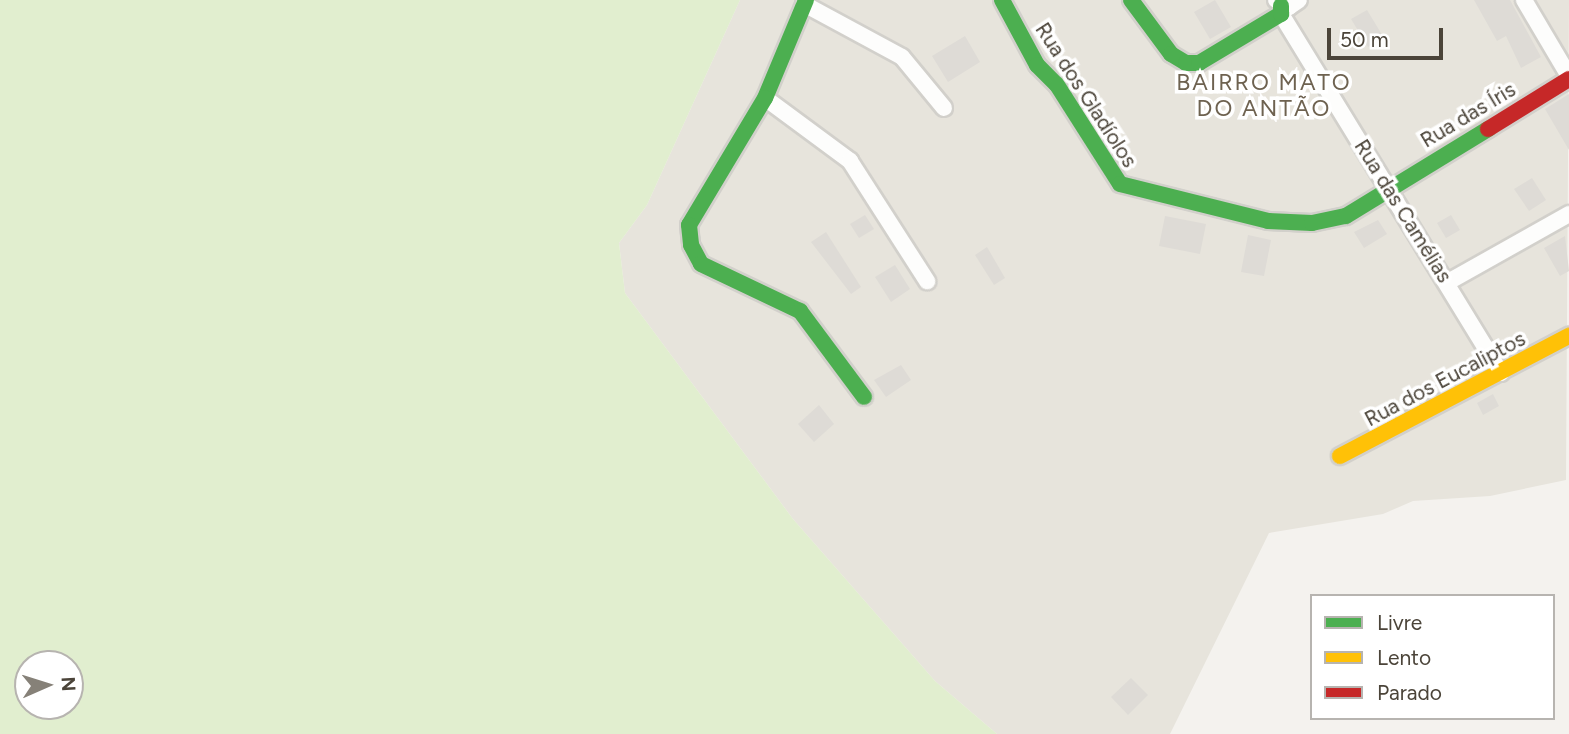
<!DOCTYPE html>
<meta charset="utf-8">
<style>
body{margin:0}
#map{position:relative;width:1569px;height:734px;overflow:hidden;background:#f4f2ee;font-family:Figtree,sans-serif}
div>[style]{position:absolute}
.residential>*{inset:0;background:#e7e4dc}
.green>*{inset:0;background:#e1eecf}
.building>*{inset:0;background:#dedbd6}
.roads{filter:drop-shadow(2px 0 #d2d0cb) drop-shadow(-2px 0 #d2d0cb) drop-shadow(0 2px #d2d0cb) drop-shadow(0 -2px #d2d0cb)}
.street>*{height:16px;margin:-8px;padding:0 8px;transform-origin:8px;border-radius:8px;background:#fdfdfc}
.fast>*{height:16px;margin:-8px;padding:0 8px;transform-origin:8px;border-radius:8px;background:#4caf50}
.slow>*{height:16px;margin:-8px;padding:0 8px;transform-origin:8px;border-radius:8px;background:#ffc107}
.jam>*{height:16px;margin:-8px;padding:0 8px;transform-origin:8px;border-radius:8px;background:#c62828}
span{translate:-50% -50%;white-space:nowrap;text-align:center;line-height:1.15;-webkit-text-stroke:7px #fff;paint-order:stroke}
.street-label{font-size:21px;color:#4b4439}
.neighbourhood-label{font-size:23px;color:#6e6250;letter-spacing:2px}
.legend{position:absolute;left:1310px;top:594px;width:245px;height:126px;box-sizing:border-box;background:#fff;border:2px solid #b7b4b0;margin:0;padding:9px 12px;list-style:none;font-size:21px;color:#4b4439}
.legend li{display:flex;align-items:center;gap:14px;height:35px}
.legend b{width:35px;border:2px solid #b7b4b0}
.north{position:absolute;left:14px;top:650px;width:70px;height:70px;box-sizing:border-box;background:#fff;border:2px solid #b7b4b0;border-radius:50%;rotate:87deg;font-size:19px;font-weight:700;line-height:28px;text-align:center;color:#4b4439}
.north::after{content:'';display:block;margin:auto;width:24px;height:32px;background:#868178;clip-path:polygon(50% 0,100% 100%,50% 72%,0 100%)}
.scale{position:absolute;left:1327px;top:28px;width:116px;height:32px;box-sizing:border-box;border:4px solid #4b4439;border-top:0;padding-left:9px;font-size:21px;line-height:24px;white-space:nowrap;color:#4b4439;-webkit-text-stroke:5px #fff;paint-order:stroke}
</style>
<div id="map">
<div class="residential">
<i style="clip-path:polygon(740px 0,1569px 0,1566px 480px,1490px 496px,1413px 501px,1383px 514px,1269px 533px,1170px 734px,997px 734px,935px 681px,793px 519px,625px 293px,619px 243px,647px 205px)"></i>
</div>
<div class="green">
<i style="clip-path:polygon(evenodd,0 0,740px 0,647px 205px,619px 243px,625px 293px,793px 519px,935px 681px,997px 734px,0 734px,0 0,28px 664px,70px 664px,70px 706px,28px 706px,28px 664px)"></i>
</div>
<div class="building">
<i style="clip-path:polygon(1215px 0,1231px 27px,1210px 39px,1194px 12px)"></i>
<i style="clip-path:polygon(1474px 0,1510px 0,1541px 57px,1521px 68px,1506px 36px,1497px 41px)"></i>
<i style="clip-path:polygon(1367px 10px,1384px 38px,1368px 47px,1351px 19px)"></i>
<i style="clip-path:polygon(965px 36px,980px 62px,948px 82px,932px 56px)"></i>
<i style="clip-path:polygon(1569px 94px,1569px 150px,1545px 109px)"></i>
<i style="clip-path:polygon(1532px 178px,1546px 200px,1529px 211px,1514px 189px)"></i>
<i style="clip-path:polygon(865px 215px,874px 229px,859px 238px,850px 224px)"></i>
<i style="clip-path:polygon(1451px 215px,1460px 230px,1446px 238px,1437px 223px)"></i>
<i style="clip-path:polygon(1165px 216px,1206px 224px,1200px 254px,1159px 246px)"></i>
<i style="clip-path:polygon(1378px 220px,1387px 234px,1364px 248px,1354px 232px)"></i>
<i style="clip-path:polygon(826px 232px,861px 287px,851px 294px,811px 242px)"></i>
<i style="clip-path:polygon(1248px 235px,1271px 240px,1264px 276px,1241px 272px)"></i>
<i style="clip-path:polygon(1565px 236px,1569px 271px,1560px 276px,1544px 248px)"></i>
<i style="clip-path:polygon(987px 247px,1005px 278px,994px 285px,975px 255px)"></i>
<i style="clip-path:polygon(895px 265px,910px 289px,891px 302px,875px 277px)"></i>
<i style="clip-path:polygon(901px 365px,911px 380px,886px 397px,874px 380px)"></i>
<i style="clip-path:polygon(1493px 394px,1499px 406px,1483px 415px,1477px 403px)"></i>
<i style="clip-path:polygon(819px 405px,834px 424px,814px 442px,798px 424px)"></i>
<i style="clip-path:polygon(1131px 678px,1148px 695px,1128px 715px,1111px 697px)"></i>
</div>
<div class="roads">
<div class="street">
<i style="left:1276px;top:0;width:15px;rotate:28deg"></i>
<i style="left:1289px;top:7px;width:12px;rotate:-35deg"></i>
<i style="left:1524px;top:0;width:88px;rotate:59.4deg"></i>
<i style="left:804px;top:4px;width:111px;rotate:28.4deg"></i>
<i style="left:902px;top:57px;width:66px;rotate:50.5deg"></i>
<i style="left:1281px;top:14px;width:421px;rotate:58.5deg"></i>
<i style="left:765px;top:98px;width:106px;rotate:36.5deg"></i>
<i style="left:850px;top:161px;width:143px;rotate:57.3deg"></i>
<i style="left:1448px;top:282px;width:139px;rotate:-29.3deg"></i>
</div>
<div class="fast">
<i style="left:806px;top:0;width:106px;rotate:112.7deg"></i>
<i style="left:765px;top:98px;width:148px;rotate:120.9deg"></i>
<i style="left:689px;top:225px;width:20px;rotate:84deg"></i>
<i style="left:691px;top:245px;width:21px;rotate:62deg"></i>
<i style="left:701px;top:264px;width:110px;rotate:25.4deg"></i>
<i style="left:800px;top:311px;width:107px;rotate:53.3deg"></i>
<i style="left:1002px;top:0;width:74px;rotate:61.7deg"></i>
<i style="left:1037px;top:65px;width:28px;rotate:45deg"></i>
<i style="left:1057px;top:85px;width:117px;rotate:57.5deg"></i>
<i style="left:1120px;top:184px;width:153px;rotate:14deg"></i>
<i style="left:1268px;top:221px;width:44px;rotate:2.6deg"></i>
<i style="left:1312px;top:223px;width:35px;rotate:-12deg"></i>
<i style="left:1346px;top:216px;width:167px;rotate:-31.5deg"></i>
<i style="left:1131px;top:0;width:67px;rotate:53.5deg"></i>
<i style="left:1171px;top:54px;width:17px;rotate:31deg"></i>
<i style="left:1186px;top:63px;width:13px"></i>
<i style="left:1199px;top:63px;width:96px;rotate:-30.9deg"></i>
<i style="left:1281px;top:14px;width:8px;rotate:-90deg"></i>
</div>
<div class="slow">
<i style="left:1340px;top:456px;width:259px;rotate:-27.7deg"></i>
</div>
<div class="jam">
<i style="left:1488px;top:129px;width:95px;rotate:-31.7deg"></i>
</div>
</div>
<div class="street-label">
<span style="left:1086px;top:95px;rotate:57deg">Rua dos Gladíolos</span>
<span style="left:1468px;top:115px;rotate:-31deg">Rua das Íris</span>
<span style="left:1403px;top:211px;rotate:58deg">Rua das Camélias</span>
<span style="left:1445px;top:379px;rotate:-28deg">Rua dos Eucaliptos</span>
</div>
<div class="neighbourhood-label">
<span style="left:1264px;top:95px">BAIRRO MATO<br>DO ANTÃO</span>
</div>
<ul class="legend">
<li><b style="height:9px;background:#4caf50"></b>Livre</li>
<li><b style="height:9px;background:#ffc107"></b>Lento</li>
<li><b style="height:9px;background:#c62828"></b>Parado</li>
</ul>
<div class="north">N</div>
<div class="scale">50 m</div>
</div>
